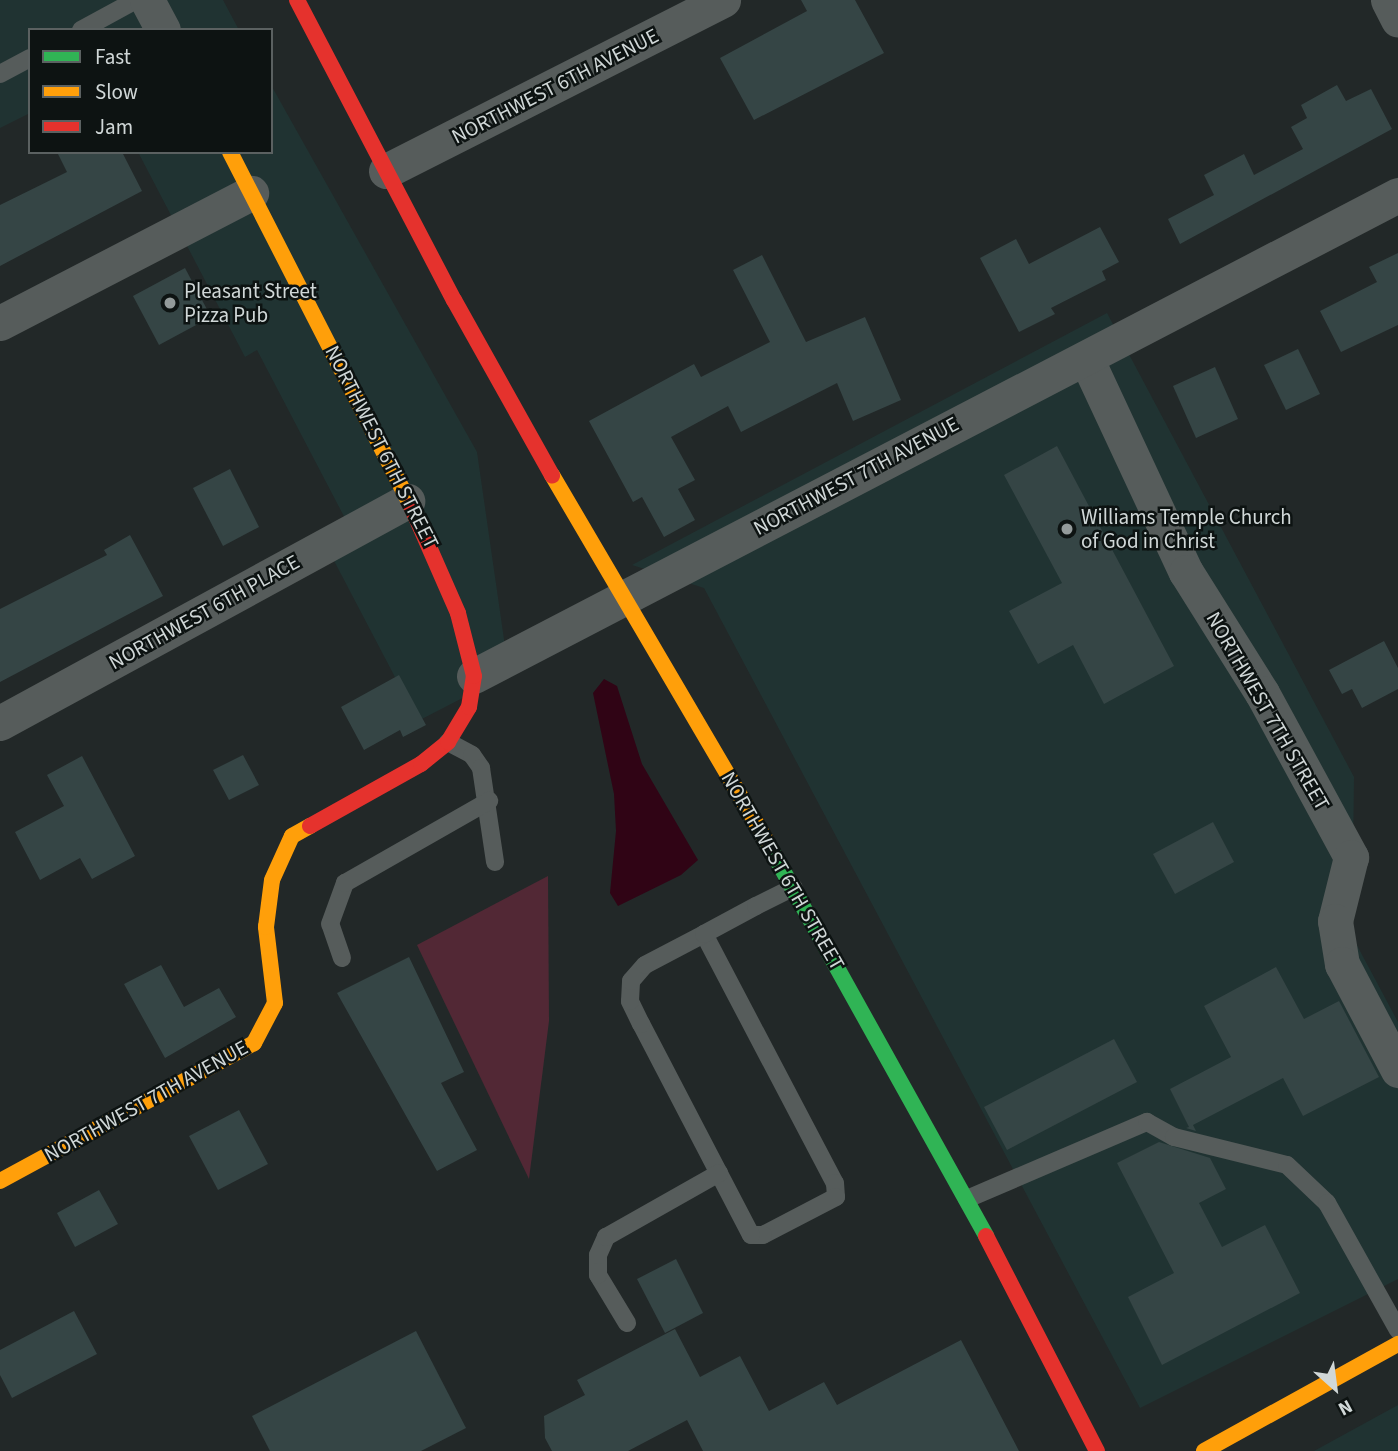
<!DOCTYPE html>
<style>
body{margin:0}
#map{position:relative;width:1398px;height:1451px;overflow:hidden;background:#222828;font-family:"Source Sans 3",sans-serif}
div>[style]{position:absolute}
.built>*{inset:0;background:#203332}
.green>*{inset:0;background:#522835}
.water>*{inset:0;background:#300415}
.building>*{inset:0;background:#354545}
.lane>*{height:18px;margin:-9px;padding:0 9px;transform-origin:9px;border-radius:9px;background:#565c5b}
.street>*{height:35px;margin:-17.5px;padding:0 17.5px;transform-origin:17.5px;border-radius:17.5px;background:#565c5b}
.fast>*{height:16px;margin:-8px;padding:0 8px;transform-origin:8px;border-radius:8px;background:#30b455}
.slow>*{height:16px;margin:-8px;padding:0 8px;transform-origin:8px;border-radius:8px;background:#ff9f0a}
.jam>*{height:16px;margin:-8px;padding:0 8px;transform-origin:8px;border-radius:8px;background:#e5322d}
.dots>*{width:19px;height:19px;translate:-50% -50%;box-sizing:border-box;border:4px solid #0d1312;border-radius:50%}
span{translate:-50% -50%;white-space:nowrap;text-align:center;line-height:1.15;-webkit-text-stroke:5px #0d1312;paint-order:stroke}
.street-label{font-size:21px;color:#d0d7d7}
.poi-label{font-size:21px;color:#d0d7d7}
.left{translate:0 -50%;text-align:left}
.legend{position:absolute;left:28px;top:28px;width:245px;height:126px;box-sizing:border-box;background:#0d1312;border:2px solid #5b6161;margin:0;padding:9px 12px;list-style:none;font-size:21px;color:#d0d7d7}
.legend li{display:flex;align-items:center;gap:14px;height:35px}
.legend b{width:35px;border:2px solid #5b6161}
.north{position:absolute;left:1300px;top:1353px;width:70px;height:70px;-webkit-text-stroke:5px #0d1312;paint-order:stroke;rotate:152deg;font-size:19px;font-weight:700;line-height:28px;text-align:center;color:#d0d7d7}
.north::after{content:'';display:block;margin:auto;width:24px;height:32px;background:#d0d7d7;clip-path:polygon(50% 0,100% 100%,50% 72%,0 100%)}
</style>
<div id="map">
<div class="built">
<i style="clip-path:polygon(0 0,223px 0,239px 30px,30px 30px,30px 113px,0 128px)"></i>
<i style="clip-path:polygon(271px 85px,477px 452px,509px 674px,418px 721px,331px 555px,349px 526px,257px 350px,245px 357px,138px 152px,271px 152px)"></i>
<i style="clip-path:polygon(1107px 313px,1354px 777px,1352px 936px,1398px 1022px,1398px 1279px,1140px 1408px,704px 588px,632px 565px)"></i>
<i style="clip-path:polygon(1398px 1405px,1398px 1451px,1314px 1451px)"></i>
</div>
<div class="green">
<i style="clip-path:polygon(548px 876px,549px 1021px,529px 1179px,417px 945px)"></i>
</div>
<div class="water">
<i style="clip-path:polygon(604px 679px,617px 686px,642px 764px,698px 860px,681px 875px,618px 906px,610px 893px,616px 831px,614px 794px,593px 693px)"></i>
</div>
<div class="building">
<i style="clip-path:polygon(801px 0,855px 0,884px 53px,754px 120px,720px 58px,807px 11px)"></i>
<i style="clip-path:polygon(1337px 85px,1346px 101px,1371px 89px,1392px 129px,1180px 244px,1168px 219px,1214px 195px,1204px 175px,1244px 154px,1254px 175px,1303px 149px,1291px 127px,1307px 118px,1301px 105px)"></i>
<i style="clip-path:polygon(57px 152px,122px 152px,142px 191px,0 266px,0 205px,67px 172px)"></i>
<i style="clip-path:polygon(1100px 227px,1119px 262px,1102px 271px,1106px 280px,1051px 308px,1055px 314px,1019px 332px,980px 258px,1016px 239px,1029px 264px)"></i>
<i style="clip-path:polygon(1398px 253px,1398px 325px,1341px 352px,1320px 311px,1377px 282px,1369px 267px)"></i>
<i style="clip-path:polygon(762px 255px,806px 342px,865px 317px,901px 400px,853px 421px,837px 383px,741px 432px,728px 406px,671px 437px,695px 480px,678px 489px,695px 520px,664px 537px,642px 497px,633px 502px,589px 421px,694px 364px,701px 377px,770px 342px,733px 270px)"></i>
<i style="clip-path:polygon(185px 268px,211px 317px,159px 345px,133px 296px)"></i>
<i style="clip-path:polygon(1298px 349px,1320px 394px,1286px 410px,1264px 365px)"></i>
<i style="clip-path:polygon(1215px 367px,1238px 419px,1196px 438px,1173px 386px)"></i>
<i style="clip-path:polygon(1057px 446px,1174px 666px,1104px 704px,1073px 645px,1038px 664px,1009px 611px,1062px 583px,1004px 475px)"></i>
<i style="clip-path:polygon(230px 469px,259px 527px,223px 546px,193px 488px)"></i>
<i style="clip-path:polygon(130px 535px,163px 596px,0 682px,0 609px,107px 555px,104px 550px)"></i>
<i style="clip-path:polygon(1384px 641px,1398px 668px,1398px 689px,1362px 708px,1352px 689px,1342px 694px,1329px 670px)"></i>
<i style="clip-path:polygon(399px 675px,426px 725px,403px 737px,400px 730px,364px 750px,341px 707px)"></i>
<i style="clip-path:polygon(243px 755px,259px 785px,229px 800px,213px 770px)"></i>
<i style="clip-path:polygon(82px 756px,135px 856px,92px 879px,80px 858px,40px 880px,15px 832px,64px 806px,47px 775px)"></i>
<i style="clip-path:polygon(1213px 822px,1234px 862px,1175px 894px,1153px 854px)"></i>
<i style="clip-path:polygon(409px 957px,464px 1072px,441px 1083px,477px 1150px,437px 1171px,337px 993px)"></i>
<i style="clip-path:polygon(161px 965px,184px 1007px,219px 988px,236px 1017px,165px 1058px,124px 984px)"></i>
<i style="clip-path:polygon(1276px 967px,1304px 1019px,1339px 1001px,1379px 1077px,1303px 1116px,1283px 1078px,1193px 1125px,1196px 1131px,1186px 1128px,1189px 1127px,1170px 1089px,1231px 1057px,1204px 1006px)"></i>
<i style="clip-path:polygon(1114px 1039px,1137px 1082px,1007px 1150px,984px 1107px)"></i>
<i style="clip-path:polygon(239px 1110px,268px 1164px,218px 1190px,189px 1136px)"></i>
<i style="clip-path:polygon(1159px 1142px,1210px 1158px,1226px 1189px,1199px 1203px,1222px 1247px,1265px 1225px,1300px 1293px,1162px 1365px,1128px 1297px,1174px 1273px,1117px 1163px)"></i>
<i style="clip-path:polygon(99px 1190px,118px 1224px,75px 1247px,57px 1213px)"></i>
<i style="clip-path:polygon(676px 1259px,703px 1313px,665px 1333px,637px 1279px)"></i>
<i style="clip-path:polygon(74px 1311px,97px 1354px,12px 1398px,0 1375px,0 1350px)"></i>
<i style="clip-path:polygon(675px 1329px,700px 1377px,740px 1356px,769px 1411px,824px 1382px,837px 1405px,961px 1340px,1019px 1451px,703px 1451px,687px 1420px,628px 1451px,552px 1451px,545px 1438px,544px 1416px,585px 1395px,577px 1380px)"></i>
<i style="clip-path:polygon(416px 1331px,466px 1428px,421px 1451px,270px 1451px,252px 1416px)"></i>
</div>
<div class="lane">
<i style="left:81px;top:30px;width:63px;rotate:-28.6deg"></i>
<i style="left:0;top:74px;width:34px;rotate:-28deg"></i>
<i style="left:448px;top:742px;width:27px;rotate:28deg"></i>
<i style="left:472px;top:755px;width:16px;rotate:55deg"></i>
<i style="left:481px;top:768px;width:95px;rotate:81.5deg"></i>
<i style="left:704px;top:934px;width:281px;rotate:62.3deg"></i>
<i style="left:835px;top:1183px;width:14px;rotate:86deg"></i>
<i style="left:836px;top:1197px;width:82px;rotate:152.5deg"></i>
<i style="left:763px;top:1235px;width:12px;rotate:180deg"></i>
<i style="left:751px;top:1235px;width:238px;rotate:-117.5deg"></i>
<i style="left:641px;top:1024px;width:25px;rotate:-116deg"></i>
<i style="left:630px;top:1001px;width:20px;rotate:-87deg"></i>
<i style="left:631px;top:981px;width:21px;rotate:-49deg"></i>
<i style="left:645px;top:965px;width:67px;rotate:-27.7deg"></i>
<i style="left:704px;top:934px;width:59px;rotate:-28.3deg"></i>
<i style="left:756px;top:906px;width:42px;rotate:-26.6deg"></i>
<i style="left:342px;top:958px;width:36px;rotate:-109deg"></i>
<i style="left:330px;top:924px;width:44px;rotate:-69.9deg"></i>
<i style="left:345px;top:883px;width:166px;rotate:-29.7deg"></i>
<i style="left:967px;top:1199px;width:196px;rotate:-23.2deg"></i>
<i style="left:1147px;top:1122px;width:31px;rotate:29deg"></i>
<i style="left:1174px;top:1137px;width:116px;rotate:13.9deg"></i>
<i style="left:1287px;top:1165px;width:55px;rotate:43.5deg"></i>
<i style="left:1327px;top:1203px;width:145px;rotate:60.8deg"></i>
<i style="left:627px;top:1323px;width:56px;rotate:-121.1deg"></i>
<i style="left:598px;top:1275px;width:20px;rotate:-90deg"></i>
<i style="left:598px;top:1255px;width:20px;rotate:-66deg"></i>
<i style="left:606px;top:1237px;width:130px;rotate:-29.5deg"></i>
</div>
<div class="street">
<i style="left:147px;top:0;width:34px;rotate:62deg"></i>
<i style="left:1388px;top:0;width:22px;rotate:63deg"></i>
<i style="left:386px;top:171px;width:378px;rotate:-26.9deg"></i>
<i style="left:0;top:323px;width:283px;rotate:-27.4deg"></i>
<i style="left:1086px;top:358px;width:236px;rotate:65deg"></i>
<i style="left:1186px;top:572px;width:143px;rotate:57.9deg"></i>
<i style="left:1262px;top:693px;width:187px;rotate:61.5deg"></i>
<i style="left:1351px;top:857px;width:66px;rotate:104deg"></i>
<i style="left:1335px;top:921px;width:44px;rotate:80.8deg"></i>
<i style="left:1342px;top:964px;width:120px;rotate:62.2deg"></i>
<i style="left:474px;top:676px;width:1042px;rotate:-27.5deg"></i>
<i style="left:0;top:723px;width:464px;rotate:-28.6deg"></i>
</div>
<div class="fast">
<i style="left:767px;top:842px;width:451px;rotate:60.9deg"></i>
</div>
<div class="slow">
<i style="left:230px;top:152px;width:398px;rotate:62.9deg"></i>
<i style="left:552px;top:475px;width:425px;rotate:59.6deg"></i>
<i style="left:0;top:1181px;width:289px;rotate:-28.5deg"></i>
<i style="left:254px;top:1043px;width:45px;rotate:-62.3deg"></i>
<i style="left:275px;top:1003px;width:77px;rotate:-96.8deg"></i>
<i style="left:266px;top:927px;width:47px;rotate:-82.7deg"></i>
<i style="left:272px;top:880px;width:48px;rotate:-65.6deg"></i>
<i style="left:292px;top:836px;width:21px;rotate:-29deg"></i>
<i style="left:1204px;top:1451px;width:222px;rotate:-28.9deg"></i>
</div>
<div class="jam">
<i style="left:297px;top:0;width:339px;rotate:62.4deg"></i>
<i style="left:454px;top:300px;width:201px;rotate:60.8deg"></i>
<i style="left:310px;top:826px;width:127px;rotate:-29.2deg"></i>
<i style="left:421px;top:764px;width:35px;rotate:-39deg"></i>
<i style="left:448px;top:742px;width:41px;rotate:-59deg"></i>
<i style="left:469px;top:707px;width:31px;rotate:-81deg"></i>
<i style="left:474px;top:676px;width:65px;rotate:-104.3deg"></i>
<i style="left:458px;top:613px;width:117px;rotate:-113.7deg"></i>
<i style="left:986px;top:1236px;width:242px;rotate:62.7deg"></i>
</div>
<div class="dots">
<i style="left:170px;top:303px;background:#939a9a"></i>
<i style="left:1067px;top:529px;background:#939a9a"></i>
</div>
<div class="street-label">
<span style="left:555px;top:86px;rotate:-27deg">NORTHWEST 6TH AVENUE</span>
<span style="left:382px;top:447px;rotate:63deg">NORTHWEST 6TH STREET</span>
<span style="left:856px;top:476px;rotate:-28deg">NORTHWEST 7TH AVENUE</span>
<span style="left:204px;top:612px;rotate:-29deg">NORTHWEST 6TH PLACE</span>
<span style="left:1268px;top:711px;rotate:60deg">NORTHWEST 7TH STREET</span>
<span style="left:783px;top:871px;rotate:60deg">NORTHWEST 6TH STREET</span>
<span style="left:146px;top:1101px;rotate:-29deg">NORTHWEST 7TH AVENUE</span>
</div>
<div class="poi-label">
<span class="left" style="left:184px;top:303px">Pleasant Street<br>Pizza Pub</span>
<span class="left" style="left:1081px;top:529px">Williams Temple Church<br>of God in Christ</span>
</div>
<ul class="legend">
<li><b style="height:9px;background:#30b455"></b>Fast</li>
<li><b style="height:9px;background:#ff9f0a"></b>Slow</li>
<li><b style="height:9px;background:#e5322d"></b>Jam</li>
</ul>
<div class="north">N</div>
</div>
